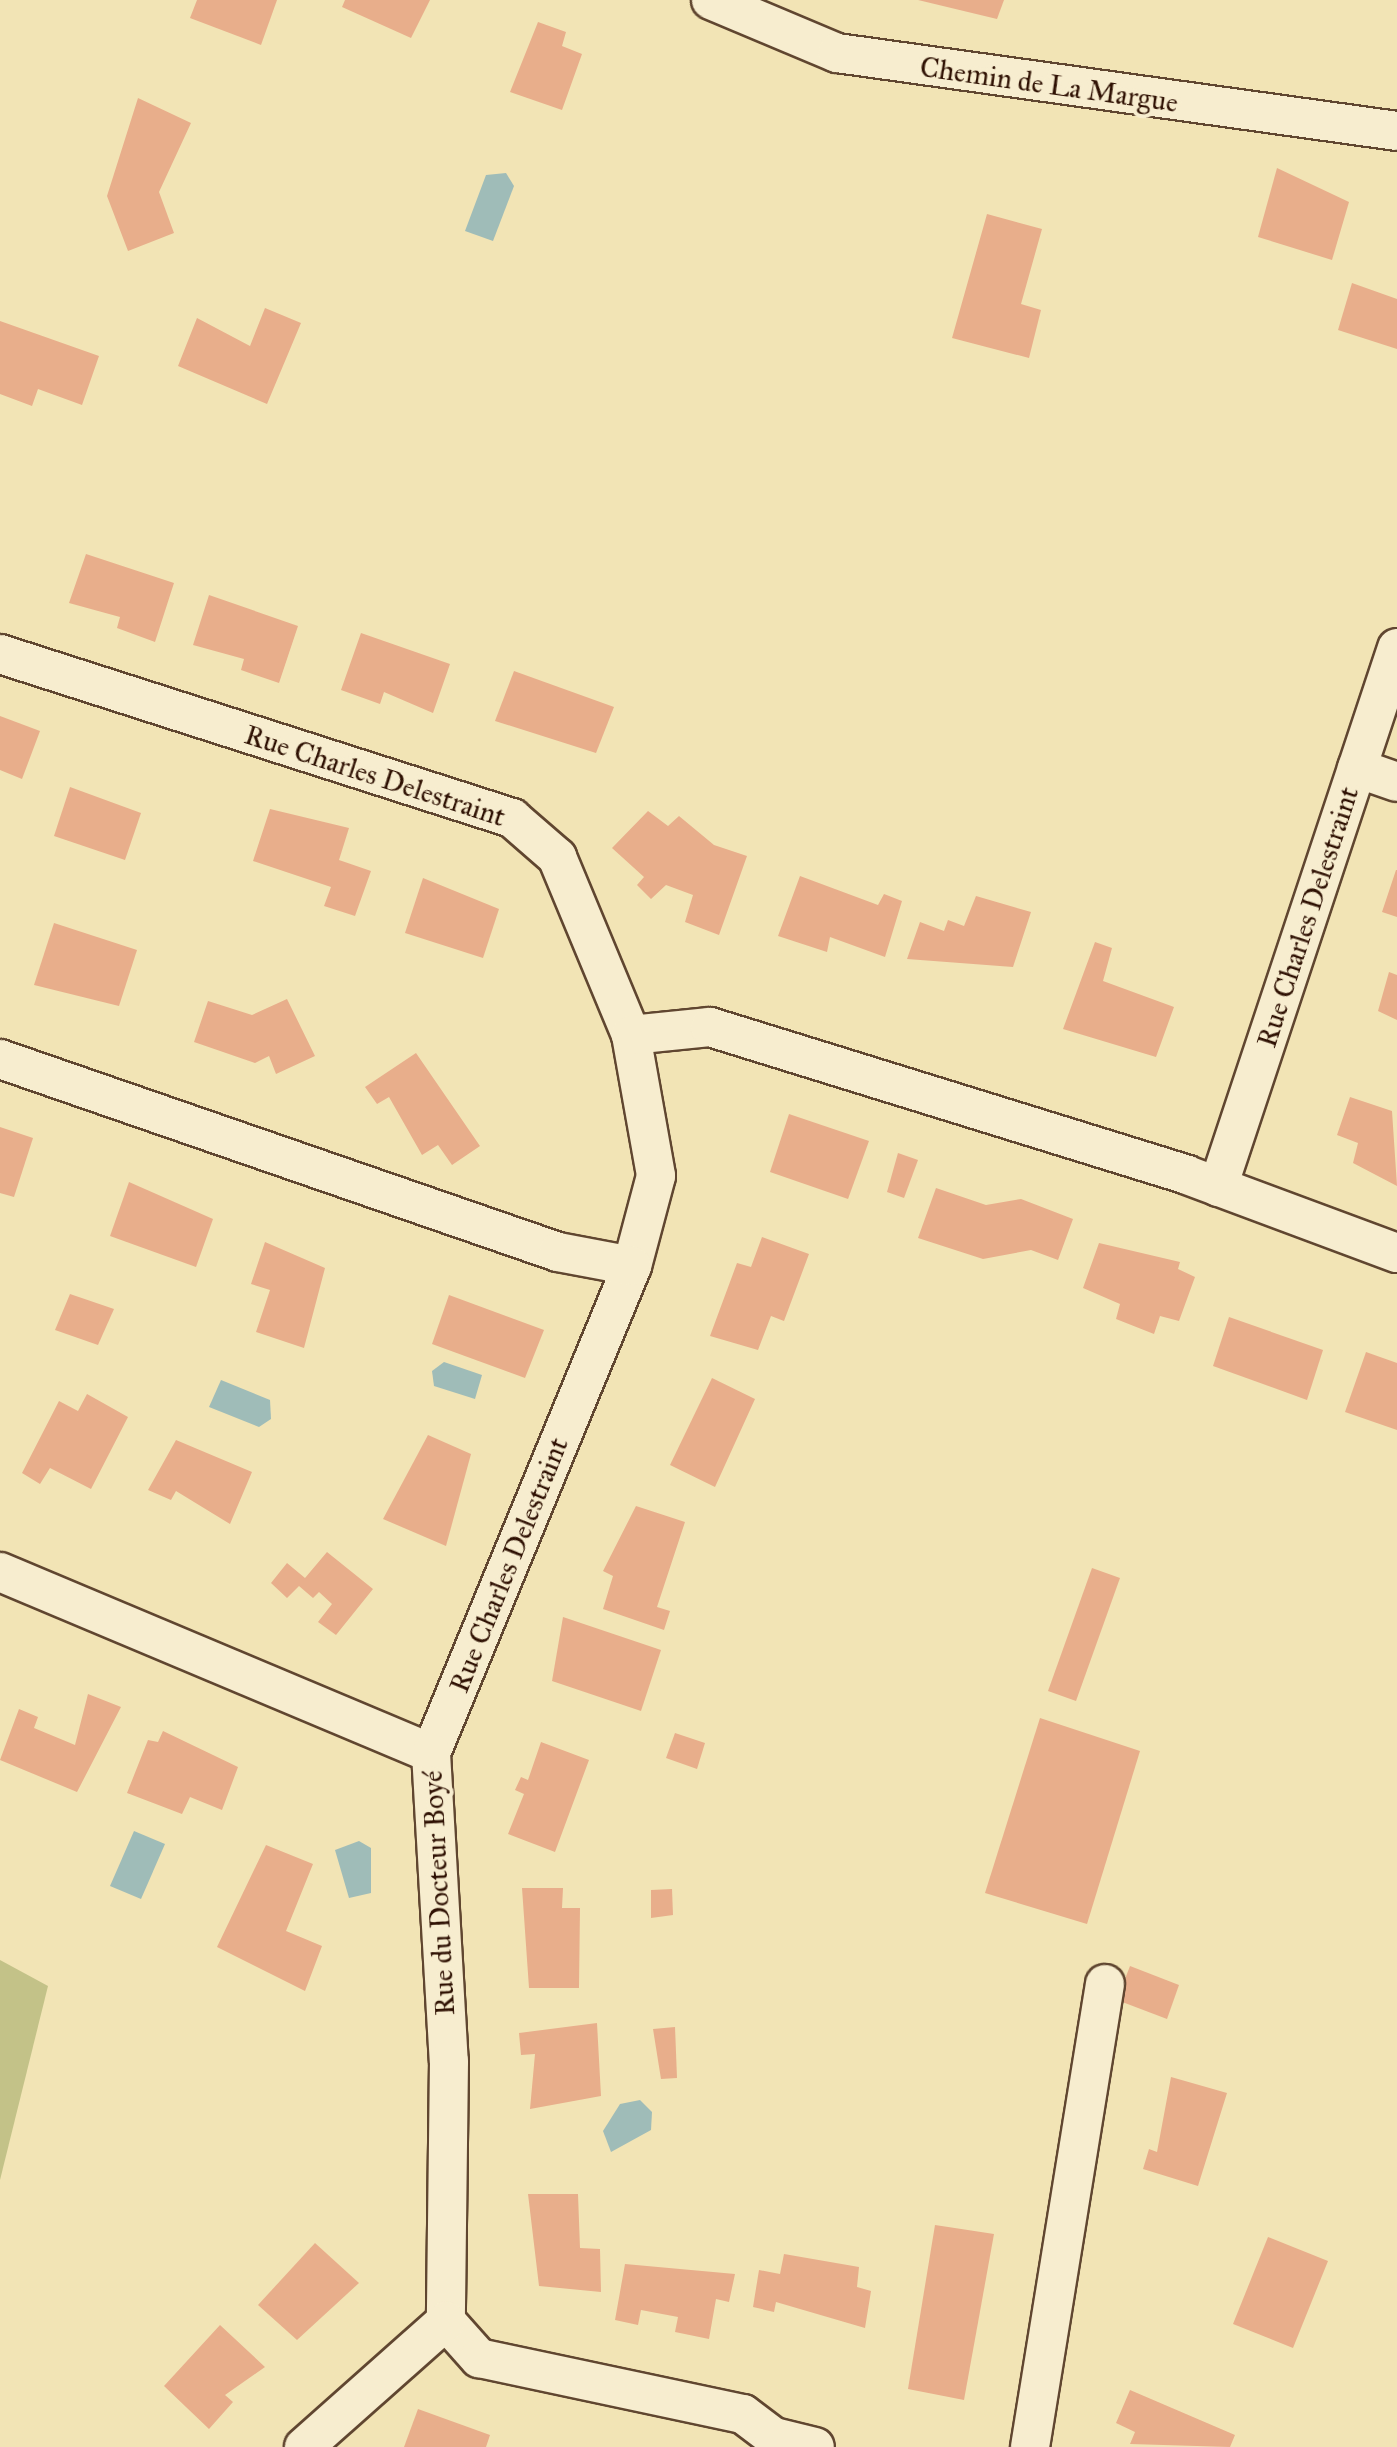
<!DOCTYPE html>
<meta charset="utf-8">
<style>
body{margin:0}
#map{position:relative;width:1397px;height:2447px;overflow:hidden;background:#f2e4b5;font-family:"IM FELL Great Primer",serif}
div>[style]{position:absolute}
.green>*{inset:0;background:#c3c288}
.water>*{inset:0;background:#9fbcb8}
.building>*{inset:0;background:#e8ae8b}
.roads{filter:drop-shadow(2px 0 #604630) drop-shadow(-2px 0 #604630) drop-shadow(0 2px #604630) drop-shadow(0 -2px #604630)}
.minor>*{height:38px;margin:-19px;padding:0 19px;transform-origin:19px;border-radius:19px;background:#f7edcf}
span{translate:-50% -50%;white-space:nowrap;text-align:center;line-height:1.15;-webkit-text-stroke:8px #f7edcf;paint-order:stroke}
.street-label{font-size:28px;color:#2f1103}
</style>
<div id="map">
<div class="green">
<i style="clip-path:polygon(0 1960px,48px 1986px,0 2180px)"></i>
</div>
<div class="water">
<i style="clip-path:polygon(506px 173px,514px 186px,493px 241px,465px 231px,486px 175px)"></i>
<i style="clip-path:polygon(444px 1362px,482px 1375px,475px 1399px,434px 1386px,432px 1371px)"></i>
<i style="clip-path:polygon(221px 1380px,270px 1400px,271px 1419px,259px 1427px,209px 1407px)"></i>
<i style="clip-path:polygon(134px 1831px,165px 1844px,141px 1899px,110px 1886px)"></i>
<i style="clip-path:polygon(359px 1841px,371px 1848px,371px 1893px,349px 1898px,335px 1850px)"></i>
<i style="clip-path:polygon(640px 2100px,652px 2112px,651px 2130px,611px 2152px,603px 2131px,620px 2104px)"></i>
</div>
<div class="building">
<i style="clip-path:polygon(197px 0,277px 0,261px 45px,190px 18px)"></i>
<i style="clip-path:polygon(345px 0,430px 0,411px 38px,342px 7px)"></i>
<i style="clip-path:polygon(918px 0,1004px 0,997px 19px)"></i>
<i style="clip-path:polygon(538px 22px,566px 32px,562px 46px,582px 54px,562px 110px,510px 92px)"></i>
<i style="clip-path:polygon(138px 98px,191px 123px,159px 192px,174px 233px,128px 251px,107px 196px)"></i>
<i style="clip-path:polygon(1277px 168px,1349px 202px,1332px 260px,1258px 237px)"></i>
<i style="clip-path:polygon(987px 214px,1042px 229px,1021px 304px,1041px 310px,1029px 358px,952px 338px)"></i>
<i style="clip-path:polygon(1352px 283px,1397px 299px,1397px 349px,1338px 330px)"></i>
<i style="clip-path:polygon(265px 308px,301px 323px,267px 404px,178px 366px,197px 318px,250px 346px)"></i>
<i style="clip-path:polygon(0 321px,99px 356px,82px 405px,38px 389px,32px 406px,0 394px)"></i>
<i style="clip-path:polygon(86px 554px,174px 583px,155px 642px,117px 628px,120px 617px,69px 603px)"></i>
<i style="clip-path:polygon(209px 595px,298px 626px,279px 683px,241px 670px,244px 659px,193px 645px)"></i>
<i style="clip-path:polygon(361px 633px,450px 664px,433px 713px,384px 692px,380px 704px,341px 690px)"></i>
<i style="clip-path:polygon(514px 671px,614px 707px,596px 753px,495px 721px)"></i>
<i style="clip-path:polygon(0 716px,40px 731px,22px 779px,0 770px)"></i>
<i style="clip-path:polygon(70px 787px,141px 813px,125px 860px,54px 836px)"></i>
<i style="clip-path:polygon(270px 809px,349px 828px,339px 860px,371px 871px,355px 916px,324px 906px,331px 887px,253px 861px)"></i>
<i style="clip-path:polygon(648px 811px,668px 826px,679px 816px,714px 845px,747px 856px,719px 935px,685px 922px,693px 895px,666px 885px,651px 899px,637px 885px,644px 877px,612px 848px)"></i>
<i style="clip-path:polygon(1396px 870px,1397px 870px,1397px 917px,1382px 912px)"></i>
<i style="clip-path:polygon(800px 876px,878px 905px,884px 894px,902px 901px,885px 957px,830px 937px,827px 952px,778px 936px)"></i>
<i style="clip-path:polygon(423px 878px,499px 909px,483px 958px,405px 933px)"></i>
<i style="clip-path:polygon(976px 896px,1031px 912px,1013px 967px,907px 959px,920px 922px,944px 931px,948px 920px,964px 926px)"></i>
<i style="clip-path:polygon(54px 923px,137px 950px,119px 1006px,34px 985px)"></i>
<i style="clip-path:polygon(1095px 942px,1112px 948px,1103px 981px,1174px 1007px,1156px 1057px,1063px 1029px)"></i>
<i style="clip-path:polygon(1389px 972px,1397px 975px,1397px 1020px,1378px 1011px)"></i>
<i style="clip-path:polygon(287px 999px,315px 1056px,276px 1074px,269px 1056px,255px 1063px,194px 1042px,208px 1001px,252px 1015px)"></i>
<i style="clip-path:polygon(416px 1053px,480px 1146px,452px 1165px,438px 1145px,422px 1155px,389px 1097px,377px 1104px,365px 1087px)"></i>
<i style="clip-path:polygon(1350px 1097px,1392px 1111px,1397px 1186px,1353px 1163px,1358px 1143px,1337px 1135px)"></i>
<i style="clip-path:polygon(789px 1114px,869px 1141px,848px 1199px,770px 1172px)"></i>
<i style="clip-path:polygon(0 1127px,33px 1138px,14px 1197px,0 1193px)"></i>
<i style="clip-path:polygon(898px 1153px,918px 1160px,904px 1198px,887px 1192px)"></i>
<i style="clip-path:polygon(129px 1182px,213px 1219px,196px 1267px,110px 1236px)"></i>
<i style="clip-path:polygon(936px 1188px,986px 1205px,1021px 1199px,1073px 1219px,1058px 1260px,1031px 1250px,983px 1259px,918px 1238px)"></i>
<i style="clip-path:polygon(762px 1237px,809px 1254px,784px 1321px,771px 1316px,758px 1350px,710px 1336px,737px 1263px,751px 1267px)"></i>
<i style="clip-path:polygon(265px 1242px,325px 1268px,304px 1348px,256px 1332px,270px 1290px,251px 1284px)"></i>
<i style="clip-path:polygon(1099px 1243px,1180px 1262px,1178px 1269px,1195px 1277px,1179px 1321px,1160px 1316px,1154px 1334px,1116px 1319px,1120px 1304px,1083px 1288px)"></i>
<i style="clip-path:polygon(70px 1294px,114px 1309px,98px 1345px,55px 1330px)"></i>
<i style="clip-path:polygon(449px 1295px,544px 1330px,525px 1378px,432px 1344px)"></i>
<i style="clip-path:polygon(1229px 1317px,1323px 1350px,1307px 1400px,1213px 1366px)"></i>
<i style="clip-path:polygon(1366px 1352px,1397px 1363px,1397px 1430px,1345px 1412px)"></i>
<i style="clip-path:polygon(712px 1378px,755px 1399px,715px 1487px,670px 1465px)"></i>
<i style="clip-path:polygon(87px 1394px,128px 1417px,91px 1489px,50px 1468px,40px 1484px,22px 1473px,59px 1401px,78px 1411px)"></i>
<i style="clip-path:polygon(428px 1435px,471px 1454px,446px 1546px,383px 1519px)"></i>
<i style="clip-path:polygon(176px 1440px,252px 1472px,230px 1524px,176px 1491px,171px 1500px,148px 1490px)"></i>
<i style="clip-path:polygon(636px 1506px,685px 1522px,657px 1607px,670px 1611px,664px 1630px,603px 1609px,613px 1576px,603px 1571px)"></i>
<i style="clip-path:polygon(327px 1552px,373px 1589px,336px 1635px,318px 1622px,332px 1604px,319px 1592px,313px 1598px,299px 1586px,287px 1598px,271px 1583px,287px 1563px,305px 1578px)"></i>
<i style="clip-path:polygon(1092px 1568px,1120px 1578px,1076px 1701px,1048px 1691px)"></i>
<i style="clip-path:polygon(563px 1617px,661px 1650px,641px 1711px,552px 1681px)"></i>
<i style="clip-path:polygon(88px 1694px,121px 1707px,77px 1792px,0 1760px,19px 1709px,38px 1717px,34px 1728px,75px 1745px)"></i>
<i style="clip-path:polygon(1040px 1718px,1140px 1751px,1087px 1924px,985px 1893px)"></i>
<i style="clip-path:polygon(163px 1731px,238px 1767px,222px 1810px,190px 1797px,182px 1814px,127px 1793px,148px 1740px,158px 1742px)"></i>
<i style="clip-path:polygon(675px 1733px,705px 1743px,697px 1769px,666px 1758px)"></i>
<i style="clip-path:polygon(541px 1742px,589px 1760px,555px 1852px,508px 1834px,524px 1794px,515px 1790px,521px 1777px,528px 1780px)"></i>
<i style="clip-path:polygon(266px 1845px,313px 1864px,286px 1931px,322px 1946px,305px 1991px,217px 1947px)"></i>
<i style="clip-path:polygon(522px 1888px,563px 1888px,562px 1908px,580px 1908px,579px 1988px,529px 1988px)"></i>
<i style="clip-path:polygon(672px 1889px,673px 1915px,651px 1918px,651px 1890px)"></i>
<i style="clip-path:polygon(1130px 1966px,1179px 1985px,1167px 2019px,1117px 2000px)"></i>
<i style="clip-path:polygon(597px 2023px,601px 2096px,530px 2109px,535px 2054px,521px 2055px,519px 2033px)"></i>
<i style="clip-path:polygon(675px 2027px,677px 2078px,661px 2079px,653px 2029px)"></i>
<i style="clip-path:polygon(1171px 2077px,1227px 2093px,1198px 2186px,1143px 2169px,1149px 2149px,1157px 2152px)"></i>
<i style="clip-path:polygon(528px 2194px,578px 2194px,580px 2248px,600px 2249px,601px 2292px,539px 2286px)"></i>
<i style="clip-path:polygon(935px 2225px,994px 2234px,964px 2400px,908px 2389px)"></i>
<i style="clip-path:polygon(1268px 2237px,1328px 2261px,1293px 2348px,1233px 2324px)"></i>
<i style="clip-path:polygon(315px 2243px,359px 2283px,297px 2340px,258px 2305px)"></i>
<i style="clip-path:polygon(784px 2254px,859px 2267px,857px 2287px,871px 2291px,865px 2328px,776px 2302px,774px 2312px,753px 2307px,759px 2270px,780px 2274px)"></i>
<i style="clip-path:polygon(625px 2264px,735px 2274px,729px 2302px,716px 2299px,709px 2339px,675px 2332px,678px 2317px,641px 2310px,638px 2325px,615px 2320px)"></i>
<i style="clip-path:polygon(220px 2325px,265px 2367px,225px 2395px,233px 2402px,209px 2429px,164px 2386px)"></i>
<i style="clip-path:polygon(1130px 2390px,1235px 2435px,1230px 2447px,1130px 2444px,1135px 2432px,1116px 2423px)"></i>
<i style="clip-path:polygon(418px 2409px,490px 2435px,486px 2447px,404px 2447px)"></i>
</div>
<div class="roads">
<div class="minor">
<i style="left:711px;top:0;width:137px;rotate:22.8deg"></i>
<i style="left:837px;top:53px;width:565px;rotate:7.93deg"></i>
<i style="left:0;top:654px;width:538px;rotate:17.76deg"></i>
<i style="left:512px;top:818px;width:60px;rotate:40.9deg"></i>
<i style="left:557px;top:857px;width:193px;rotate:67.4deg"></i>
<i style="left:631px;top:1035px;width:143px;rotate:79.9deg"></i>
<i style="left:656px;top:1176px;width:93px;rotate:104.9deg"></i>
<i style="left:632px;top:1266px;width:527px;rotate:112.43deg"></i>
<i style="left:1357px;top:768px;width:42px;rotate:19.3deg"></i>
<i style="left:631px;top:1035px;width:79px;rotate:-5.8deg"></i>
<i style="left:710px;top:1027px;width:499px;rotate:17.2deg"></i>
<i style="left:1187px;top:1175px;width:224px;rotate:20.4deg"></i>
<i style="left:0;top:1059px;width:590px;rotate:19.08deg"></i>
<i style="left:558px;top:1252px;width:75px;rotate:10.7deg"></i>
<i style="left:1218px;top:1187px;width:568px;rotate:-71.63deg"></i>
<i style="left:0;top:1572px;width:467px;rotate:22.8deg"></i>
<i style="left:431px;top:1753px;width:309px;rotate:86.7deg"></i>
<i style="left:449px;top:2061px;width:260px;rotate:90.7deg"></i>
<i style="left:446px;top:2321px;width:50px;rotate:48.3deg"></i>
<i style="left:479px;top:2358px;width:270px;rotate:12deg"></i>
<i style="left:743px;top:2414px;width:39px;rotate:37deg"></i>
<i style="left:774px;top:2437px;width:42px;rotate:13.7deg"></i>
<i style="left:304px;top:2447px;width:190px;rotate:-41.6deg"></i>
<i style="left:1030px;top:2447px;width:469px;rotate:-80.8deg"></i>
</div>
</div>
<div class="street-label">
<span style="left:1049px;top:85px;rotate:8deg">Chemin de La Margue</span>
<span style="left:375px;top:776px;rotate:18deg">Rue Charles Delestraint</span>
<span style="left:1308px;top:917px;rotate:-72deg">Rue Charles Delestraint</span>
<span style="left:509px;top:1565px;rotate:-68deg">Rue Charles Delestraint</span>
<span style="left:439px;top:1893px;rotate:-93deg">Rue du Docteur Boyé</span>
</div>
</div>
